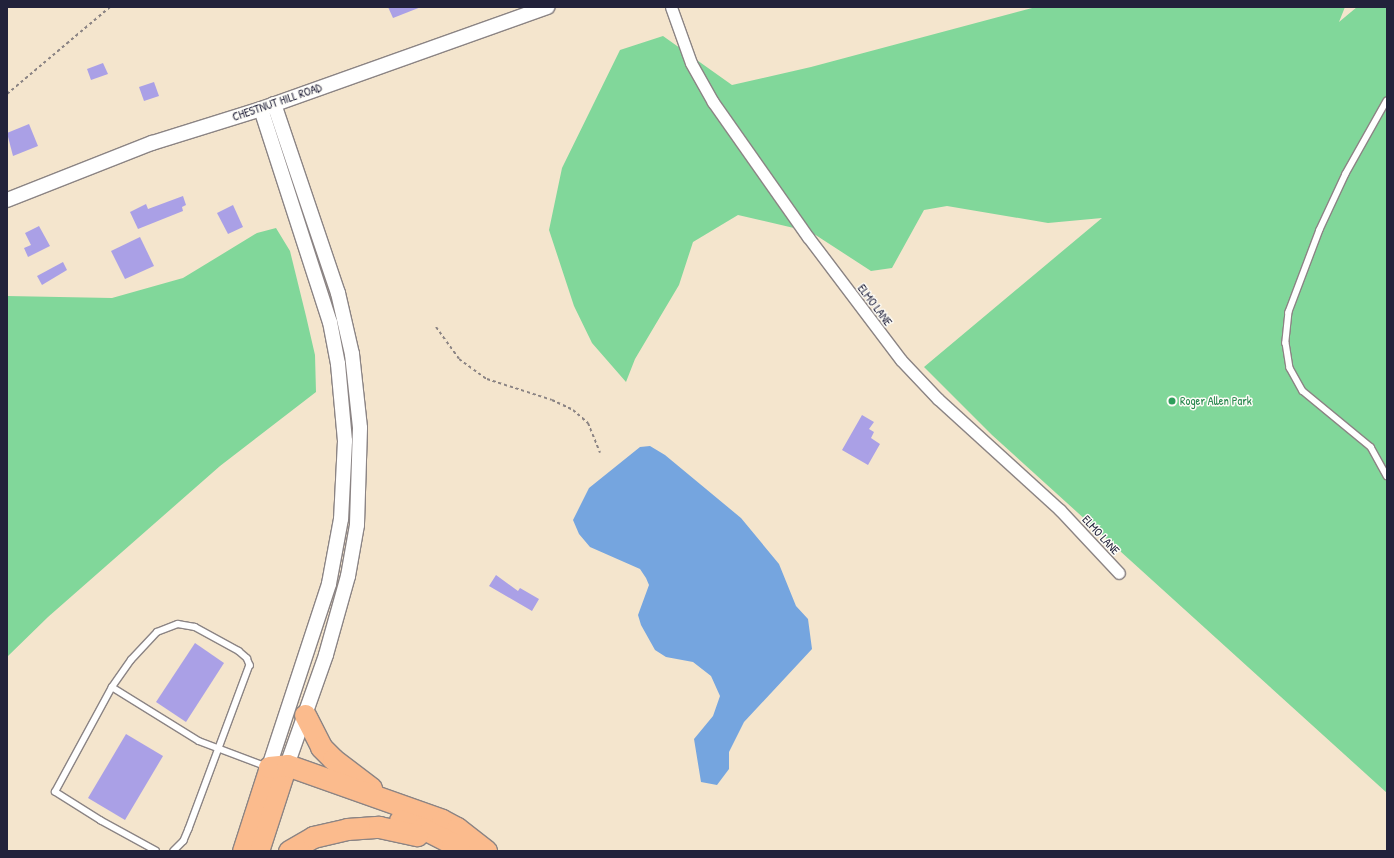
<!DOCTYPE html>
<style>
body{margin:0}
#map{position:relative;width:1394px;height:858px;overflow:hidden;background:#f4e5cd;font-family:"Patrick Hand",sans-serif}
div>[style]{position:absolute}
.green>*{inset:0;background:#81d79a}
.water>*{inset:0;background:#75a5df}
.building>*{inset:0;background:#aaa0e6}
.path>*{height:2px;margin-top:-1px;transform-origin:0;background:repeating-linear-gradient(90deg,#8b8484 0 3px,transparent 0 6px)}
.roads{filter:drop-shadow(1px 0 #8b8484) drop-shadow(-1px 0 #8b8484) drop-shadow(0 1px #8b8484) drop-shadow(0 -1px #8b8484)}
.service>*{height:5.5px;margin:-2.75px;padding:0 2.75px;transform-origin:2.75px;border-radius:2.75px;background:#fff}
.minor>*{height:11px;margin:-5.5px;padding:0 5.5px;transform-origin:5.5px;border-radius:5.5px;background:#fff}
.tertiary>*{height:14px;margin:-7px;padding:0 7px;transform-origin:7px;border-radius:7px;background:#fff}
.trunk>*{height:19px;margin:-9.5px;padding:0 9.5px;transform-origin:9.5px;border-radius:9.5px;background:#fbbb8d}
.motorway>*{height:21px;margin:-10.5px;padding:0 10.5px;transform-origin:10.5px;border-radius:10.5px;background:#fbbb8d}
.dots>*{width:11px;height:11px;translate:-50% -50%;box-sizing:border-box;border:2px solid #fdfcf7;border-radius:50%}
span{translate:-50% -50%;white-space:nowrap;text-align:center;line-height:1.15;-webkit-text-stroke:3px #fdfcf7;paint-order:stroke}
.street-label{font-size:12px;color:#22223b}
.leisure-label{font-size:12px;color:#27864d}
.left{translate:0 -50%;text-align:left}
.frame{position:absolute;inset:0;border:8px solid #22223b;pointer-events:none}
</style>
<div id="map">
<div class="green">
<i style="clip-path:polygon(1036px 7px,1345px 7px,1339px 22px,1357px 7px,1387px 7px,1387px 793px,992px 435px,924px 367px,1102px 218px,1048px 223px,947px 206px,924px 210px,892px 268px,871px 271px,811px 232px,738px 215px,693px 242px,679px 285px,635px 359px,626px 382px,592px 343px,574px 306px,549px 230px,562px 168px,620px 50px,663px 36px,732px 85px,811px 67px)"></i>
<i style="clip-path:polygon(276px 228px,290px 251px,306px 316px,315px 355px,316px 392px,220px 466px,48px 617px,7px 657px,7px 296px,112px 298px,183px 278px,257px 233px)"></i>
</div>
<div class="water">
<i style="clip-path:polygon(650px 446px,665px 455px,741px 518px,779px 564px,796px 606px,808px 619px,812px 649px,744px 722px,729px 752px,729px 769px,717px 785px,701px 782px,694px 739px,713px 716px,720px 696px,711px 676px,693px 662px,666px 657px,655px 650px,641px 625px,638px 615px,649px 585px,646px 578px,640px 569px,590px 547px,579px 534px,573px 520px,589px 488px,640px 447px)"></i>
</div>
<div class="building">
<i style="clip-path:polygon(388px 7px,421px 7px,393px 18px)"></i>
<i style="clip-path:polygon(103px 63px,108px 74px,91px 80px,87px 69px)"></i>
<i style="clip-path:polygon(154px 82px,159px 96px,144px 101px,139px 87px)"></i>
<i style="clip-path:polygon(29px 124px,38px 146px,13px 156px,7px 133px)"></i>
<i style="clip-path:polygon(183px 196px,186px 205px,182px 207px,183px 211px,138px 229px,130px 212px,146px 204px,148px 209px)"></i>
<i style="clip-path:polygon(233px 205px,243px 227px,228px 234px,217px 213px)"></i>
<i style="clip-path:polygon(39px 226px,50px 246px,28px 257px,24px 248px,31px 245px,25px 233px)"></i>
<i style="clip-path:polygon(140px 237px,154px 266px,125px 279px,111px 251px)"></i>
<i style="clip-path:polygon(63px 262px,67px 270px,42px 285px,37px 276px)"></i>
<i style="clip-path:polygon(862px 415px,874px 422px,869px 429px,874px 432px,871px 438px,880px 444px,868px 465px,842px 450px)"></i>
<i style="clip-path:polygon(496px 575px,518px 591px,520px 588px,539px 599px,532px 611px,489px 586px)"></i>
<i style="clip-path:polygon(195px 643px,224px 663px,186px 722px,156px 702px)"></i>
<i style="clip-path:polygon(126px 734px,163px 756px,125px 820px,88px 798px)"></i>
</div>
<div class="path">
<i style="left:7px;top:94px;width:135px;rotate:-40.2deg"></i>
<i style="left:436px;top:327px;width:39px;rotate:54deg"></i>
<i style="left:459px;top:359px;width:34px;rotate:36deg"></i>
<i style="left:487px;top:379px;width:68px;rotate:17.9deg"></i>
<i style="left:552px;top:400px;width:23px;rotate:25deg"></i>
<i style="left:573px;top:410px;width:20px;rotate:41deg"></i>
<i style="left:588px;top:423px;width:32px;rotate:68deg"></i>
</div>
<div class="roads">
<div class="service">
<i style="left:1387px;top:101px;width:84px;rotate:119.3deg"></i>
<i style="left:1346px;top:174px;width:62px;rotate:114.9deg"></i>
<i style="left:1320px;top:230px;width:88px;rotate:110.7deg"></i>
<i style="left:1289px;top:312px;width:31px;rotate:96deg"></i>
<i style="left:1286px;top:343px;width:25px;rotate:81deg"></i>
<i style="left:1290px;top:368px;width:26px;rotate:61deg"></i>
<i style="left:1303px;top:391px;width:88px;rotate:39.5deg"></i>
<i style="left:1371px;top:447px;width:33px;rotate:61deg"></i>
<i style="left:112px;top:687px;width:102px;rotate:31.8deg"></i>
<i style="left:199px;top:741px;width:71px;rotate:20.7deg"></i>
<i style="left:156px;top:851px;width:63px;rotate:-151.4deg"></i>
<i style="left:101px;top:821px;width:54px;rotate:-147.8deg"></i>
<i style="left:55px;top:792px;width:119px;rotate:-61.5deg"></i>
<i style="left:112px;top:687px;width:33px;rotate:-55deg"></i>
<i style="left:131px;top:660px;width:38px;rotate:-47deg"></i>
<i style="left:157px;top:632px;width:22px;rotate:-21deg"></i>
<i style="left:178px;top:624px;width:17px;rotate:10deg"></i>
<i style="left:195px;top:627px;width:50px;rotate:28.6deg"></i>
<i style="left:239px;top:651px;width:11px;rotate:41deg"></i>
<i style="left:247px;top:658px;width:8px;rotate:67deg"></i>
<i style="left:250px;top:665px;width:175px;rotate:110.4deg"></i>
<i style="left:189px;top:829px;width:13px;rotate:113deg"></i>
<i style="left:184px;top:841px;width:14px;rotate:135deg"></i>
</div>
<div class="minor">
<i style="left:671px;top:7px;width:59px;rotate:70.3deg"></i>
<i style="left:691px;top:63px;width:45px;rotate:60.6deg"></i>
<i style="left:713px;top:102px;width:165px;rotate:54.9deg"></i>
<i style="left:808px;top:237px;width:154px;rotate:52.9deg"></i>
<i style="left:901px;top:360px;width:54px;rotate:46.5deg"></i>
<i style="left:938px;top:399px;width:165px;rotate:42.3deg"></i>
<i style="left:1060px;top:510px;width:86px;rotate:46.9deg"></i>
</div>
<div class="tertiary">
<i style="left:274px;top:104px;width:200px;rotate:71.3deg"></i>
<i style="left:338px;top:293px;width:63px;rotate:77.1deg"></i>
<i style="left:352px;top:354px;width:74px;rotate:83.8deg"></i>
<i style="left:360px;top:428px;width:97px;rotate:91.8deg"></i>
<i style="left:357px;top:525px;width:52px;rotate:100deg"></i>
<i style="left:348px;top:576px;width:82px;rotate:105.6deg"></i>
<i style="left:326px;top:655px;width:117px;rotate:109.5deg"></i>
<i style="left:261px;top:109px;width:224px;rotate:72.1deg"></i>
<i style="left:330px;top:322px;width:43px;rotate:79.2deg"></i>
<i style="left:338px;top:364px;width:77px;rotate:84.8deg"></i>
<i style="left:345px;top:441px;width:78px;rotate:92.9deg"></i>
<i style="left:341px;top:519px;width:66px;rotate:100.5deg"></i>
<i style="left:329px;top:584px;width:193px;rotate:108.2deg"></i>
<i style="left:7px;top:200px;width:156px;rotate:-21.5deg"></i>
<i style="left:152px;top:143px;width:114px;rotate:-17.3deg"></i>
<i style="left:261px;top:109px;width:304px;rotate:-19.6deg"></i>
</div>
<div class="trunk">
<i style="left:242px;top:851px;width:88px;rotate:-72.2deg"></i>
<i style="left:259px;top:851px;width:90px;rotate:-72deg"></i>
</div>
<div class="motorway">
<i style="left:305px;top:715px;width:36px;rotate:63deg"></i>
<i style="left:321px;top:747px;width:17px;rotate:45deg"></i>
<i style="left:333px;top:759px;width:48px;rotate:37.3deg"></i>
<i style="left:269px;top:767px;width:18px;rotate:-6deg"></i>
<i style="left:287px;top:765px;width:164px;rotate:19.5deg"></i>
<i style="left:442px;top:820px;width:17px;rotate:28deg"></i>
<i style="left:457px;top:828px;width:37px;rotate:38deg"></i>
<i style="left:400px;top:820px;width:23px;rotate:20deg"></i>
<i style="left:422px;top:828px;width:34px;rotate:27deg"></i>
<i style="left:452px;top:843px;width:11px;rotate:45deg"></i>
<i style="left:289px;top:851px;width:28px;rotate:-30deg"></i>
<i style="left:313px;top:837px;width:35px;rotate:-13deg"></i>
<i style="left:347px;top:829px;width:32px;rotate:-4deg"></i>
<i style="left:379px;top:827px;width:39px;rotate:12deg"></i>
</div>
</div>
<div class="dots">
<i style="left:1172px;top:401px;background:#2e9e5b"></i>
</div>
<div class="street-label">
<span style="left:277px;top:102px;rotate:-19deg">CHESTNUT HILL ROAD</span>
<span style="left:875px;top:305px;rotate:53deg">ELMO LANE</span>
<span style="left:1101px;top:535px;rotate:47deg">ELMO LANE</span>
</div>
<div class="leisure-label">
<span class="left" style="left:1180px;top:401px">Roger Allen Park</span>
</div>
<div class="frame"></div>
</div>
